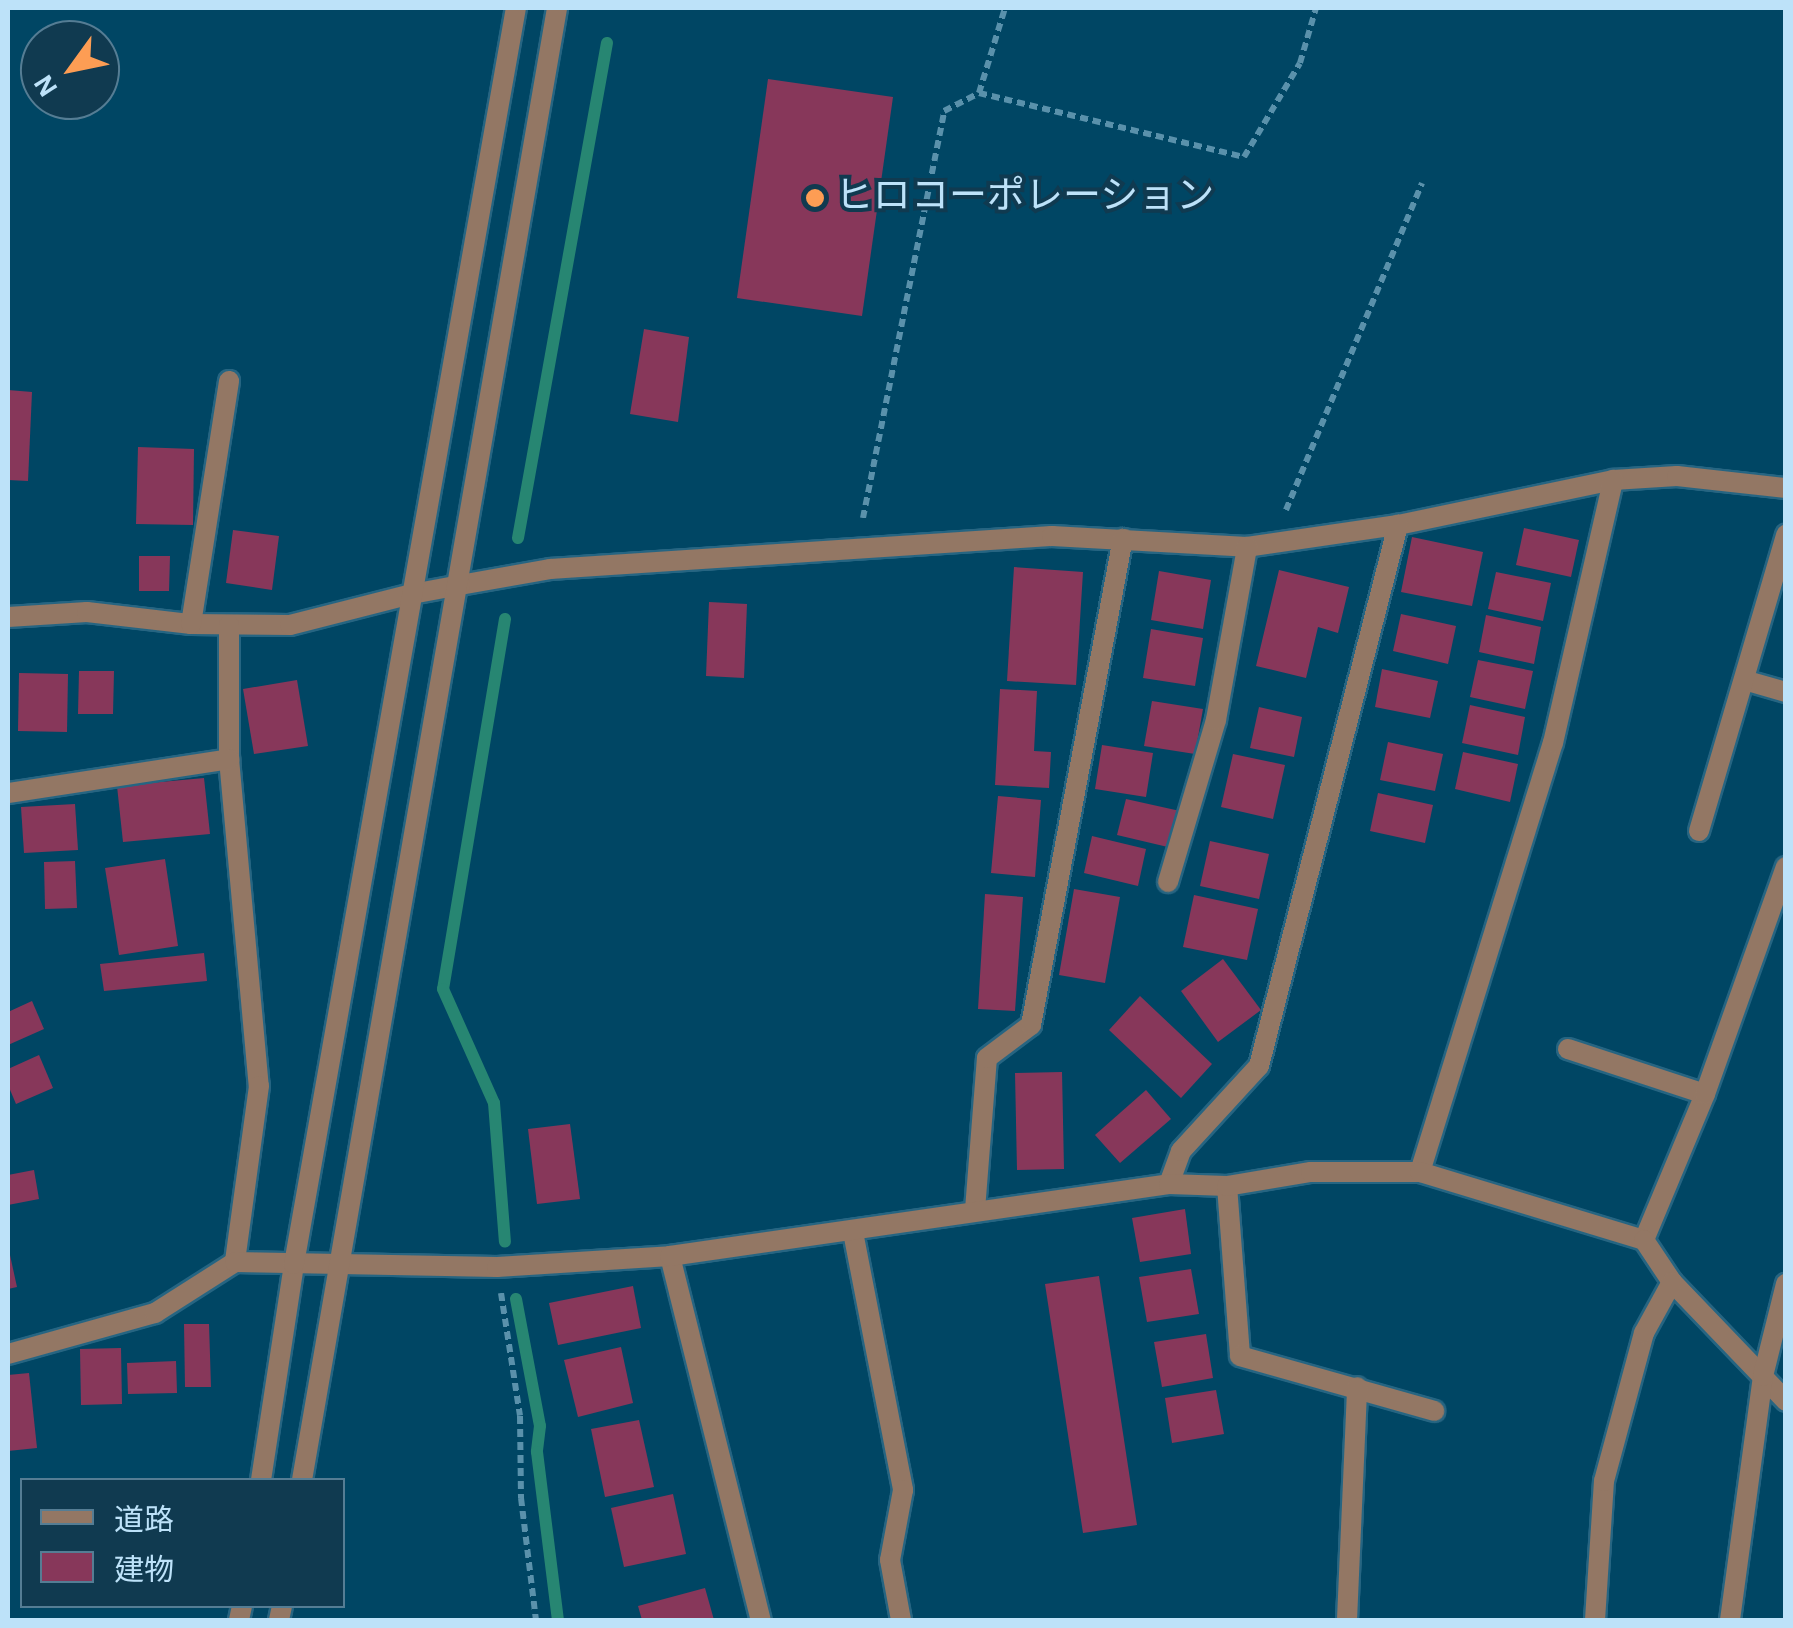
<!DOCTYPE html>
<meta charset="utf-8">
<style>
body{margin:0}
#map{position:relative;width:1793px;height:1628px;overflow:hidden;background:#004664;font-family:"Alegreya Sans","Noto Sans JP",sans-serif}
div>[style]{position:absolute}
.stream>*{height:12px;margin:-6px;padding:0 6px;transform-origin:6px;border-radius:6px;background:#278672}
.building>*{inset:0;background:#87375a}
.path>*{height:6px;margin-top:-3px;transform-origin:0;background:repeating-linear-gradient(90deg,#5a91ab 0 8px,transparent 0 13px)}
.roads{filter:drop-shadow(2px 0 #266582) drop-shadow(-2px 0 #266582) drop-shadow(0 2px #266582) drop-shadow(0 -2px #266582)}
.minor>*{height:20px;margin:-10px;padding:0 10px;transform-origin:10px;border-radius:10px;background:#937764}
.tertiary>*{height:20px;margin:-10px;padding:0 10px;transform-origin:10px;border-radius:10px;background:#937764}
.dots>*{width:28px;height:28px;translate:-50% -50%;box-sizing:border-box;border:5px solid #103a50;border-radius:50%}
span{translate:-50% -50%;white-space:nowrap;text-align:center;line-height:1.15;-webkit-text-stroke:8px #103a50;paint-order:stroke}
.poi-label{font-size:38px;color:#bde2f9}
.left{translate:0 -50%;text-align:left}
.frame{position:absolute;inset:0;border:10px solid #bde2f9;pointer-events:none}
.legend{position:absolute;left:20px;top:1478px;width:325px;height:130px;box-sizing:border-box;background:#103a50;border:2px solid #557d94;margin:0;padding:12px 18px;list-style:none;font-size:30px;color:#bde2f9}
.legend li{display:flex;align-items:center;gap:20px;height:50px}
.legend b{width:50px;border:2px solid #557d94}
.north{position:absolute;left:20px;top:20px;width:100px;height:100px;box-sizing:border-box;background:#103a50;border:2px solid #557d94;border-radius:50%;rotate:237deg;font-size:28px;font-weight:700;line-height:40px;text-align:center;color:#bde2f9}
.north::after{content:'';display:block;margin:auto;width:35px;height:45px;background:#fd9d54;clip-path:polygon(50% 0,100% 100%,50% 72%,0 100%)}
</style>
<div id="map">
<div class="stream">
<i style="left:518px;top:538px;width:503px;rotate:-79.81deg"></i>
<i style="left:505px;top:619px;width:375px;rotate:99.5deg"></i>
<i style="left:443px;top:989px;width:125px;rotate:65.9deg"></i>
<i style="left:494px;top:1103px;width:139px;rotate:85.5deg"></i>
<i style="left:516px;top:1299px;width:129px;rotate:79.3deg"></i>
<i style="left:540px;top:1426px;width:26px;rotate:97deg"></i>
<i style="left:537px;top:1452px;width:169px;rotate:82.9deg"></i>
</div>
<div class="building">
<i style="clip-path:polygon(768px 79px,893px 97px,862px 316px,737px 298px)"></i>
<i style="clip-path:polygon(644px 329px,689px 337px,678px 422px,630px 414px)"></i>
<i style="clip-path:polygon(8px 390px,32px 392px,28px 481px,8px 480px)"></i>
<i style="clip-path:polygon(138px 447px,194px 449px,193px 525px,136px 524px)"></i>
<i style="clip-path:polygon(1524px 528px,1579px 540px,1571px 577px,1516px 565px)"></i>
<i style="clip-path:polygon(233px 530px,279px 536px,272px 590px,226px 583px)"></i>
<i style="clip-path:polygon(1412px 537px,1483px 552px,1472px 606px,1401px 592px)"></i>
<i style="clip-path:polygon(139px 556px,170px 556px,169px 591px,139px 591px)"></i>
<i style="clip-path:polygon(1014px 567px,1083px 572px,1076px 685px,1007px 681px)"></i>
<i style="clip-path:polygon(1279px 570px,1349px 587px,1338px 633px,1318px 627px,1306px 678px,1256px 666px)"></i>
<i style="clip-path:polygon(1159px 571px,1211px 580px,1203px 629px,1151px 620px)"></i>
<i style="clip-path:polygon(1496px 572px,1551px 583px,1543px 621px,1488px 609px)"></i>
<i style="clip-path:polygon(709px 602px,747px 604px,744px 678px,706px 676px)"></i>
<i style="clip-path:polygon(1401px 614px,1456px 626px,1448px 664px,1393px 651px)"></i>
<i style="clip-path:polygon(1486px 615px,1541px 627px,1534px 664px,1479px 652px)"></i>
<i style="clip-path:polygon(1151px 629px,1203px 638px,1195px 686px,1143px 678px)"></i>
<i style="clip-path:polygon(1478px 660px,1533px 671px,1525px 709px,1470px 697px)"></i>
<i style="clip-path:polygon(1382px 669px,1438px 681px,1430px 718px,1375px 707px)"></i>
<i style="clip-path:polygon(79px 671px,114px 671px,113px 714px,78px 714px)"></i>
<i style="clip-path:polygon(19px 673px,68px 674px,67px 732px,18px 731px)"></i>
<i style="clip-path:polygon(297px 680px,308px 746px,254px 754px,243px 689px)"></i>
<i style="clip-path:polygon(1000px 689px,1037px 691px,1034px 751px,1051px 752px,1049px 788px,995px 785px)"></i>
<i style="clip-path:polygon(1152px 701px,1203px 709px,1195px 754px,1144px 746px)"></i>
<i style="clip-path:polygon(1470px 705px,1525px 717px,1518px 755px,1462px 743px)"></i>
<i style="clip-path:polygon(1259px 707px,1302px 717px,1294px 757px,1250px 748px)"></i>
<i style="clip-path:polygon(1388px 742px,1443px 754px,1435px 791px,1380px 780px)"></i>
<i style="clip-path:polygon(1102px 745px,1153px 753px,1146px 797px,1095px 789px)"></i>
<i style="clip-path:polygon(1463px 752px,1518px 764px,1510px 802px,1455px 789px)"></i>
<i style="clip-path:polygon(1233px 754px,1285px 765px,1273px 819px,1221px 807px)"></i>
<i style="clip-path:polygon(204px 778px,210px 834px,123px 842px,117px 786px)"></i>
<i style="clip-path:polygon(1378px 793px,1433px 805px,1425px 843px,1370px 831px)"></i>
<i style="clip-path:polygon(998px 796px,1041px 800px,1035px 877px,991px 873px)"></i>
<i style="clip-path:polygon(1126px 799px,1180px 811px,1172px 848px,1117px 835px)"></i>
<i style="clip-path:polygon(75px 804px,78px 850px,24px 853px,21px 807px)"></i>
<i style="clip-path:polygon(1092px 836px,1146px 849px,1138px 886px,1084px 873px)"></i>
<i style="clip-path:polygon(1210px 841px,1269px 854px,1259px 899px,1200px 886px)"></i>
<i style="clip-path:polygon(165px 859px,178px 946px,119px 955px,105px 868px)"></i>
<i style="clip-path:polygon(75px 861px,77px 908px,45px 909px,44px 862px)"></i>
<i style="clip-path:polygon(1074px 889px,1120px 897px,1105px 983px,1059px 975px)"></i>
<i style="clip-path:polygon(985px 894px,1023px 897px,1015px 1011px,978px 1009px)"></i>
<i style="clip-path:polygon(1194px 895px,1258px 909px,1247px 960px,1183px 947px)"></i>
<i style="clip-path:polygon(204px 953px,207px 981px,104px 991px,100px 964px)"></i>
<i style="clip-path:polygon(1223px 959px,1261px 1010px,1218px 1042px,1181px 991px)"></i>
<i style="clip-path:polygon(1140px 996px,1212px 1064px,1181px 1098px,1109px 1030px)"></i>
<i style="clip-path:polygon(32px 1001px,44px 1029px,8px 1045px,8px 1012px)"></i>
<i style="clip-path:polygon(39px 1055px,53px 1088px,16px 1104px,8px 1085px,8px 1069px)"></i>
<i style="clip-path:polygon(1062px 1072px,1064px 1169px,1017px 1170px,1015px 1073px)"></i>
<i style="clip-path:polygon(1146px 1090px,1171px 1119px,1120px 1163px,1095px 1135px)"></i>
<i style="clip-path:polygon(570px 1124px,580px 1199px,537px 1204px,528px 1129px)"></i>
<i style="clip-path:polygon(34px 1170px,39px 1199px,8px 1205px,8px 1175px)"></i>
<i style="clip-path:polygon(1185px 1209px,1191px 1254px,1140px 1262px,1132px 1218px)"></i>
<i style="clip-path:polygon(8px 1246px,17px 1287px,8px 1289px)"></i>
<i style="clip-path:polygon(1191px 1269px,1199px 1314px,1147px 1322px,1139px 1277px)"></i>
<i style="clip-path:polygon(1099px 1276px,1137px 1525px,1083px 1533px,1045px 1284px)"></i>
<i style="clip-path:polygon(633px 1286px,641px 1328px,558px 1345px,549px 1303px)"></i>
<i style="clip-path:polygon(184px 1324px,209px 1324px,211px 1387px,185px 1387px)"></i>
<i style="clip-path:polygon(1206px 1334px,1213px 1378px,1162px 1387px,1154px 1342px)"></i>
<i style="clip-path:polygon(621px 1347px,633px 1403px,578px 1417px,564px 1360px)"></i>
<i style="clip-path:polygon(121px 1348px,122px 1404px,81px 1405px,80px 1349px)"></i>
<i style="clip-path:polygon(176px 1361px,177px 1393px,128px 1394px,127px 1363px)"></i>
<i style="clip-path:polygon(29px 1373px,37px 1448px,8px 1451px,8px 1375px)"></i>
<i style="clip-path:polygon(1216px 1390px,1224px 1434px,1172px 1443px,1165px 1398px)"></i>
<i style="clip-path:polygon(639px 1420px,654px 1487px,605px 1497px,591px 1429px)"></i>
<i style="clip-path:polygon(673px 1494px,686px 1554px,624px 1567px,611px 1508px)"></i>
<i style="clip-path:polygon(705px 1588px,714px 1620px,642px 1620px,638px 1606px)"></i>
</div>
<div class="path">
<i style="left:979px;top:93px;width:273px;rotate:13.6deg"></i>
<i style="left:1244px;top:157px;width:109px;rotate:-59.2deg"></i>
<i style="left:1300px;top:63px;width:57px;rotate:-73.8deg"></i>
<i style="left:1286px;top:510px;width:354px;rotate:-67.4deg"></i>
<i style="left:863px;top:518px;width:415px;rotate:-78.7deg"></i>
<i style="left:944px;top:111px;width:39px;rotate:-27deg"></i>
<i style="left:979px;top:93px;width:89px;rotate:-73deg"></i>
<i style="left:501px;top:1293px;width:124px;rotate:81.2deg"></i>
<i style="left:520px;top:1416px;width:82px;rotate:89.3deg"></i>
<i style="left:521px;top:1498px;width:123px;rotate:83deg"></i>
</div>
<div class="roads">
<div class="minor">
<i style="left:460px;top:585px;width:91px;rotate:-10.1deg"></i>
<i style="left:550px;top:569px;width:503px;rotate:-3.76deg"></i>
<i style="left:1052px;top:536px;width:195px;rotate:3.2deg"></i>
<i style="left:1247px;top:547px;width:153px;rotate:-8.3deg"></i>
<i style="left:1398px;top:525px;width:220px;rotate:-11.8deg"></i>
<i style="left:1613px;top:480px;width:64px;rotate:-3.6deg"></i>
<i style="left:1677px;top:476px;width:110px;rotate:6.3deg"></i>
<i style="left:8px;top:617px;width:79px;rotate:-3.6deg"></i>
<i style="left:87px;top:612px;width:105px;rotate:6.6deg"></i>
<i style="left:191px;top:624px;width:99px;rotate:0.6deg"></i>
<i style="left:290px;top:625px;width:126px;rotate:-14.3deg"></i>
<i style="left:191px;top:624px;width:246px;rotate:-81.1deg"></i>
<i style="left:229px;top:625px;width:134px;rotate:90deg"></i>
<i style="left:229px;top:759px;width:328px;rotate:84.8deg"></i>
<i style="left:259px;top:1086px;width:178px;rotate:97.8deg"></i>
<i style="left:1744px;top:680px;width:44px;rotate:15.9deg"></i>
<i style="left:8px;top:793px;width:224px;rotate:-8.7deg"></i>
<i style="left:1699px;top:831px;width:309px;rotate:-73.6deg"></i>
<i style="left:1168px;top:882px;width:169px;rotate:-73.5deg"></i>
<i style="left:1216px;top:720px;width:176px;rotate:-79.8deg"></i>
<i style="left:1568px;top:1049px;width:144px;rotate:18.2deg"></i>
<i style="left:1420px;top:1172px;width:449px;rotate:-72.8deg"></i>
<i style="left:1553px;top:743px;width:270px;rotate:-77.1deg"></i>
<i style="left:1169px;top:1184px;width:35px;rotate:-70deg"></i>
<i style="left:1181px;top:1151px;width:115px;rotate:-47.5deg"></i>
<i style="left:1259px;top:1066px;width:559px;rotate:-75.59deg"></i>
<i style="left:1227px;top:1186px;width:170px;rotate:85.6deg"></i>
<i style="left:1240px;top:1356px;width:202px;rotate:15.8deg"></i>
<i style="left:975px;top:1210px;width:152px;rotate:-85.5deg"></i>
<i style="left:987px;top:1058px;width:55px;rotate:-36.9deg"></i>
<i style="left:1031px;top:1025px;width:495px;rotate:-79.3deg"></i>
<i style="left:853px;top:1232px;width:263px;rotate:79deg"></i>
<i style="left:903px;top:1490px;width:71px;rotate:100.5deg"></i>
<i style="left:890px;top:1560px;width:61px;rotate:79.6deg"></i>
<i style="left:1644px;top:1240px;width:158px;rotate:-67.3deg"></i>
<i style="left:1705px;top:1094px;width:241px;rotate:-70.4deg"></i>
<i style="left:670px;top:1256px;width:375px;rotate:76deg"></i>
<i style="left:8px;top:1354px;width:153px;rotate:-15.6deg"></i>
<i style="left:155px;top:1313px;width:95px;rotate:-32.5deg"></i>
<i style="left:235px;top:1262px;width:262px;rotate:1.1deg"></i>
<i style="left:497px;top:1267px;width:173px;rotate:-3.6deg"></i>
<i style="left:670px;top:1256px;width:504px;rotate:-8.21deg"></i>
<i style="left:1169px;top:1184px;width:58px;rotate:2deg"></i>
<i style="left:1227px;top:1186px;width:85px;rotate:-9.5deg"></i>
<i style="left:1311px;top:1172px;width:109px"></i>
<i style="left:1420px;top:1172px;width:234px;rotate:16.9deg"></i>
<i style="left:1644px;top:1240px;width:50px;rotate:56.3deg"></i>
<i style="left:1672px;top:1282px;width:165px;rotate:46.2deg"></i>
<i style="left:1347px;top:1620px;width:233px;rotate:-87.5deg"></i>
<i style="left:1595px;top:1620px;width:139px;rotate:-86.3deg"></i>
<i style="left:1604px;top:1481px;width:153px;rotate:-74.9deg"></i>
<i style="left:1644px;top:1333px;width:58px;rotate:-61.2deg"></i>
</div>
<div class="tertiary">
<i style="left:412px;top:594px;width:49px;rotate:-10.6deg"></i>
<i style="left:261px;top:1480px;width:219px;rotate:-81.3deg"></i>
<i style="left:294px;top:1264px;width:1275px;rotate:-79.98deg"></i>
<i style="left:302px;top:1480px;width:1494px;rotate:-80.17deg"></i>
<i style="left:239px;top:1620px;width:14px;rotate:-78deg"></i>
<i style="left:279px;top:1620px;width:14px;rotate:-78deg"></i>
<i style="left:1730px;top:1620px;width:246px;rotate:-82.3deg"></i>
<i style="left:1763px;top:1376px;width:95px;rotate:-76deg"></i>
</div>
</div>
<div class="dots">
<i style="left:815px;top:198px;background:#fd9d54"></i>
</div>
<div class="poi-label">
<span class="left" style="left:835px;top:198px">ヒロコーポレーション</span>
</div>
<div class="frame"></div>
<ul class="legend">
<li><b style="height:12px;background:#937764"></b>道路</li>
<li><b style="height:28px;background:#87375a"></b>建物</li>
</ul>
<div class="north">N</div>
</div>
